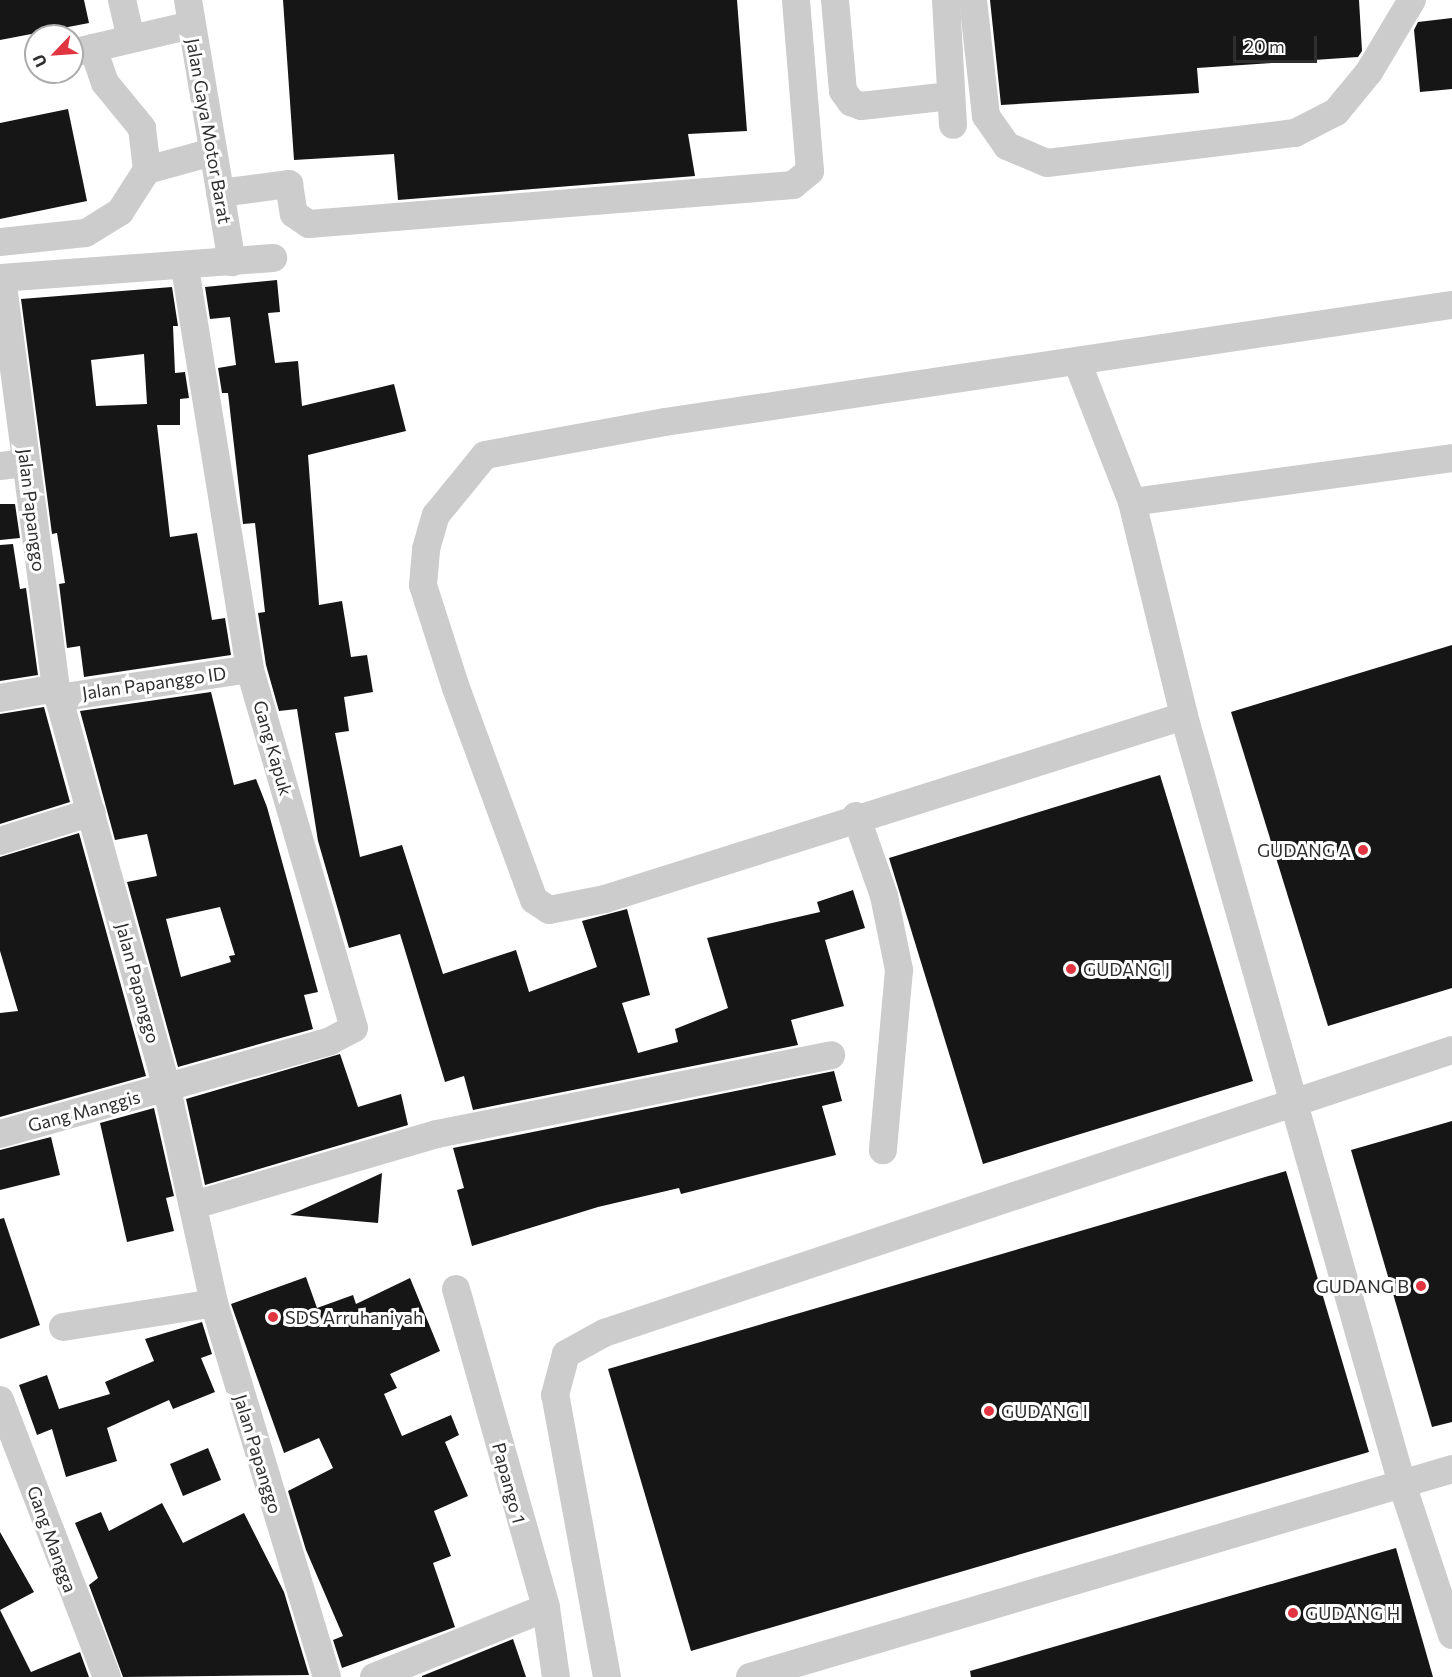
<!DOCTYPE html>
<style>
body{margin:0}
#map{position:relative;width:1452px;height:1677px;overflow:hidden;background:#fff;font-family:Commissioner,sans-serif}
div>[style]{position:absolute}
.building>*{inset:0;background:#161616}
.minor>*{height:28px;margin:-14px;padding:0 14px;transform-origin:14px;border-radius:14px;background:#ccc}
.dots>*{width:16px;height:16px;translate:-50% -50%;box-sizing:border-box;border:3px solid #fff;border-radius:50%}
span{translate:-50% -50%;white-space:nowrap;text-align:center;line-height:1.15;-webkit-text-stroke:6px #fff;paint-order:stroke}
.street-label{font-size:18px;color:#2f2f2f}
.poi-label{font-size:18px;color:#2f2f2f}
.right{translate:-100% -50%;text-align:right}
.left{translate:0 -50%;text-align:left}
.north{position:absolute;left:24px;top:24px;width:60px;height:60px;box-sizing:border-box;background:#fff;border:2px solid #acacac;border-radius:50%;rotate:245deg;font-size:16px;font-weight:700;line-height:24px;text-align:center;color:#2f2f2f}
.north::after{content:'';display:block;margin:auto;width:21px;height:27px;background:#e13642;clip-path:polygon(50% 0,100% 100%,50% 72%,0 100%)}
.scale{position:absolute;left:1233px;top:36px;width:84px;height:27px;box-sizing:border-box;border:3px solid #2f2f2f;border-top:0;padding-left:8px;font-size:18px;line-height:21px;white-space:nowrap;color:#2f2f2f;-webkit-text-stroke:4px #fff;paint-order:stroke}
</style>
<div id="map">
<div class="building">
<i style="clip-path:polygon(0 0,84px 0,89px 23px,0 40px)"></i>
<i style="clip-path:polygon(283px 0,737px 0,747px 131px,688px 134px,695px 176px,398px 200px,394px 154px,294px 160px)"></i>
<i style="clip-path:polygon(990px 0,1359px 0,1362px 51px,1358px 57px,1197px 68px,1199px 93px,1001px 105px)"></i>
<i style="clip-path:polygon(1452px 18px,1452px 89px,1420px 92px,1414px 30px,1418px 22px)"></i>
<i style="clip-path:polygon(68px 109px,87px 201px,0 219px,0 123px)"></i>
<i style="clip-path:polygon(277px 280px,280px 312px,268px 313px,275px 363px,298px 361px,302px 406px,394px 384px,406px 431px,308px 455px,319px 605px,342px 601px,351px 657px,367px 655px,373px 692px,344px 697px,349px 731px,335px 733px,360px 857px,402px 845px,443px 974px,516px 950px,529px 992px,597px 967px,582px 921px,627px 909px,650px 995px,622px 1003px,638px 1053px,678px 1042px,675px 1029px,728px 1008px,707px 938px,820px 912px,817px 902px,853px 890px,865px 928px,825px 940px,844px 1006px,791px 1020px,798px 1045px,473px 1110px,464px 1076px,445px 1082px,400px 934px,349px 948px,318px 841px,297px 709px,279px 711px,266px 665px,258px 613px,265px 612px,255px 523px,243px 524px,228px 393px,222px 393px,218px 368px,236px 365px,230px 317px,210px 319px,205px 287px)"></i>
<i style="clip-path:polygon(evenodd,172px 287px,178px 326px,173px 326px,175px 373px,185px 372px,189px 398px,180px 399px,180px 425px,157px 425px,170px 537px,197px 533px,212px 620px,225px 618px,231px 655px,84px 677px,80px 646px,67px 648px,59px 584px,65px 583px,57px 533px,52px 534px,21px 299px,172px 287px,144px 354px,147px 404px,96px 406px,91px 360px,144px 354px)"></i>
<i style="clip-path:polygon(0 504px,15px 504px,20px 538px,0 540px)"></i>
<i style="clip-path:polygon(13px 544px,20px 589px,26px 588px,38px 675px,0 681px,0 545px)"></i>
<i style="clip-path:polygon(1452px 645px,1452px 988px,1328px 1026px,1231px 712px)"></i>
<i style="clip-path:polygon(evenodd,211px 692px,234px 785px,256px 779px,267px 807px,318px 992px,304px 995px,313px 1029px,178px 1067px,127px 882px,157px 876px,147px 834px,115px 840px,80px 711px,211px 692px,220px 907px,235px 955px,229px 956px,231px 962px,181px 977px,166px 919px,220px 907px)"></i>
<i style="clip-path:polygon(44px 707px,70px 802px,0 824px,0 714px)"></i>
<i style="clip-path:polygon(1160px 775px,1253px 1081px,983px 1164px,889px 858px)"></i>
<i style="clip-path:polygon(79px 833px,146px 1076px,0 1117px,0 1013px,18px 1011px,0 951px,0 857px)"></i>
<i style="clip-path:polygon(340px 1054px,358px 1107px,401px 1094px,408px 1125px,205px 1185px,186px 1099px)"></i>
<i style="clip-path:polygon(834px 1071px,842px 1101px,822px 1106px,836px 1155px,681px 1194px,679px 1188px,598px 1207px,472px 1246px,457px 1190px,464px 1188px,453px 1148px)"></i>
<i style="clip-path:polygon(154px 1108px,174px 1196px,166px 1198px,174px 1231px,127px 1242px,100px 1123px)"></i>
<i style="clip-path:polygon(1452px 1121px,1452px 1422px,1432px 1427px,1351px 1150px)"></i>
<i style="clip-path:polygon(51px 1137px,60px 1175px,0 1190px,0 1150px)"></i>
<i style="clip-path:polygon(1286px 1171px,1369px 1452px,691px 1651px,608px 1369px)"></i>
<i style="clip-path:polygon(382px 1173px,378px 1223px,290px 1215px)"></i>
<i style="clip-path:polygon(4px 1218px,40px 1325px,0 1339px,0 1219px)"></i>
<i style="clip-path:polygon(306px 1277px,317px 1308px,353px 1295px,356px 1304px,410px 1278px,440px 1351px,390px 1374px,397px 1388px,384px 1394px,402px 1436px,451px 1415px,459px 1435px,445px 1442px,468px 1496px,434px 1511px,451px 1556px,433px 1563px,455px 1627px,342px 1668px,333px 1640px,343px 1636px,306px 1550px,288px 1491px,333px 1468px,319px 1438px,284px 1453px,231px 1304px)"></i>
<i style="clip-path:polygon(202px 1322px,212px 1354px,201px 1358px,215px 1392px,173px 1409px,169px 1400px,107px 1428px,117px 1461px,66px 1477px,52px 1429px,37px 1435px,19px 1385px,47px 1375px,59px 1409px,110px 1394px,105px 1382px,154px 1361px,145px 1339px)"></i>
<i style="clip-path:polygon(208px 1448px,221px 1480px,183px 1496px,170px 1464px)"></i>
<i style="clip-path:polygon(162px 1503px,183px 1543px,244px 1513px,284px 1592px,309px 1675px,123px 1677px,89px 1585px,98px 1578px,75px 1523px,101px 1512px,109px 1531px)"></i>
<i style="clip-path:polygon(0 1532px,34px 1592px,0 1610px,31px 1672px,80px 1652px,89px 1677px,0 1677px)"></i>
<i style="clip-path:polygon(1396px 1548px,1433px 1677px,971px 1677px,970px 1671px)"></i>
<i style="clip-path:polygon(513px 1639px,526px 1677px,422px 1677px,422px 1676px)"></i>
</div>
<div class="minor">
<i style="left:122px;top:0;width:40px;rotate:77deg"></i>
<i style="left:188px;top:0;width:266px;rotate:80.5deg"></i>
<i style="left:835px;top:0;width:91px;rotate:85deg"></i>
<i style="left:843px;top:91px;width:14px;rotate:54deg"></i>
<i style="left:851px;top:102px;width:11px;rotate:22deg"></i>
<i style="left:861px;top:106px;width:90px;rotate:-6.4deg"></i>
<i style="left:946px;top:0;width:125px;rotate:86.8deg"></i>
<i style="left:973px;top:0;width:117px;rotate:83.6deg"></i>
<i style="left:986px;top:116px;width:37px;rotate:55deg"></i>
<i style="left:1007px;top:146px;width:43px;rotate:23deg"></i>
<i style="left:1047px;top:163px;width:250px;rotate:-6.9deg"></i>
<i style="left:1295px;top:133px;width:46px;rotate:-27.1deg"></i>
<i style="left:1336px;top:112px;width:52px;rotate:-50.5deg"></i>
<i style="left:1369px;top:72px;width:84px;rotate:-59.2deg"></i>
<i style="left:72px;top:53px;width:122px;rotate:-13.2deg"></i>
<i style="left:147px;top:170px;width:68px;rotate:-15.3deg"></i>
<i style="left:220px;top:193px;width:70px;rotate:-7.4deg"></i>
<i style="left:289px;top:184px;width:30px;rotate:81deg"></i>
<i style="left:294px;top:214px;width:18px;rotate:34deg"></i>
<i style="left:309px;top:224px;width:486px;rotate:-4.6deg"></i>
<i style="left:793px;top:185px;width:22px;rotate:-39deg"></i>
<i style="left:810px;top:171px;width:172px;rotate:-94.7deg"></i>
<i style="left:0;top:242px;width:86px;rotate:-6deg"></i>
<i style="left:86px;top:233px;width:40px;rotate:-32deg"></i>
<i style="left:120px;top:212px;width:50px;rotate:-57.3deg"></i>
<i style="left:147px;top:170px;width:42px;rotate:-96.8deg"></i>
<i style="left:142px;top:128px;width:58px;rotate:-129.4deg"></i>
<i style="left:105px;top:83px;width:37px;rotate:-109deg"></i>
<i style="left:0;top:278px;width:274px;rotate:-4.2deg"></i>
<i style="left:2px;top:278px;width:414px;rotate:82.5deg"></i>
<i style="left:56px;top:688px;width:416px;rotate:74.5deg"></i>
<i style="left:167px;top:1089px;width:219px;rotate:77.6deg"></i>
<i style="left:214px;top:1303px;width:391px;rotate:73.2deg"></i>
<i style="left:1078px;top:364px;width:148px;rotate:68.6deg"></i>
<i style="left:1132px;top:502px;width:220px;rotate:76.3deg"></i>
<i style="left:1184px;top:716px;width:798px;rotate:74.15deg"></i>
<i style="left:1402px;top:1484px;width:159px;rotate:71.7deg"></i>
<i style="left:0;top:466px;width:26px;rotate:-7deg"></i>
<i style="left:1132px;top:502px;width:323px;rotate:-7.8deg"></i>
<i style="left:0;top:698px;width:57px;rotate:-10.1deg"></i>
<i style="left:58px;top:698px;width:194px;rotate:-8.6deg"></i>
<i style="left:1184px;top:716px;width:607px;rotate:162.46deg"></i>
<i style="left:605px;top:899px;width:57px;rotate:168.9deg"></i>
<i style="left:549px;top:910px;width:18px;rotate:-146deg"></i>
<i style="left:534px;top:900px;width:226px;rotate:-110.2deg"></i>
<i style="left:456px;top:688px;width:108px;rotate:-107.8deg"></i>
<i style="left:423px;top:585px;width:36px;rotate:-85deg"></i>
<i style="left:426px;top:549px;width:35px;rotate:-74deg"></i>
<i style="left:436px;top:515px;width:77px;rotate:-50.8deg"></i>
<i style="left:485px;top:455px;width:183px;rotate:-10.4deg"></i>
<i style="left:665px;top:422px;width:796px;rotate:-8.46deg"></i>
<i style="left:856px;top:816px;width:85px;rotate:70.7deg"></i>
<i style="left:884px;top:896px;width:76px;rotate:78.5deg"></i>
<i style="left:899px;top:970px;width:181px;rotate:95.1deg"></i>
<i style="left:0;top:841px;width:96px;rotate:-17.5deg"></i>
<i style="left:0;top:1134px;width:343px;rotate:-15.7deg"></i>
<i style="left:330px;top:1041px;width:27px;rotate:-28deg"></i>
<i style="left:354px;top:1028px;width:374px;rotate:-106.2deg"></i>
<i style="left:250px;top:669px;width:407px;rotate:-99.2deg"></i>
<i style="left:194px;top:1205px;width:253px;rotate:-16.3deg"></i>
<i style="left:437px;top:1134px;width:402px;rotate:-11.3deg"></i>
<i style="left:456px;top:1289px;width:331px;rotate:74.2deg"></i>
<i style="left:546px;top:1608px;width:70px;rotate:81.8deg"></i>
<i style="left:63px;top:1327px;width:153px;rotate:-9deg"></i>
<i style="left:0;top:1400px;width:297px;rotate:68.9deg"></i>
<i style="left:374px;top:1677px;width:185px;rotate:-21.9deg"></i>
<i style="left:607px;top:1677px;width:287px;rotate:-100.4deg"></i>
<i style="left:555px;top:1395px;width:42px;rotate:-75deg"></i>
<i style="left:566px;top:1354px;width:43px;rotate:-28.9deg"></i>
<i style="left:604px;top:1333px;width:894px;rotate:-18.46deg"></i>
<i style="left:750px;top:1677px;width:732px;rotate:-16.5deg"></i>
</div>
<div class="dots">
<i style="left:1363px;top:850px;background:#e13642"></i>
<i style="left:1071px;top:969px;background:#e13642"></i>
<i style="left:1421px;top:1286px;background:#e13642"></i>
<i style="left:273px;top:1317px;background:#e13642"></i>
<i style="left:989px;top:1411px;background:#e13642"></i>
<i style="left:1293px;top:1613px;background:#e13642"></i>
</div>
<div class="street-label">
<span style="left:209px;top:131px;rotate:80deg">Jalan Gaya Motor Barat</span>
<span style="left:32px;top:510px;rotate:83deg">Jalan Papanggo</span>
<span style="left:154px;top:683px;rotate:-8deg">Jalan Papanggo ID</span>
<span style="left:273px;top:748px;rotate:74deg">Gang Kapuk</span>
<span style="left:138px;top:983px;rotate:75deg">Jalan Papanggo</span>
<span style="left:84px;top:1111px;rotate:-15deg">Gang Manggis</span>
<span style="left:258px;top:1454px;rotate:73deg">Jalan Papanggo</span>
<span style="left:509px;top:1483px;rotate:75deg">Papango 1</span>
<span style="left:52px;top:1539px;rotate:70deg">Gang Mangga</span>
</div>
<div class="poi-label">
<span class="right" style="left:1351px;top:850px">GUDANG A</span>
<span class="left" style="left:1083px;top:969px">GUDANG J</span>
<span class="right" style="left:1409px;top:1286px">GUDANG B</span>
<span class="left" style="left:285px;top:1317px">SDS Arruhaniyah</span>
<span class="left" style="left:1001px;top:1411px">GUDANG I</span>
<span class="left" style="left:1305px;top:1613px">GUDANG H</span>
</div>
<div class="north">U</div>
<div class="scale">20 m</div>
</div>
